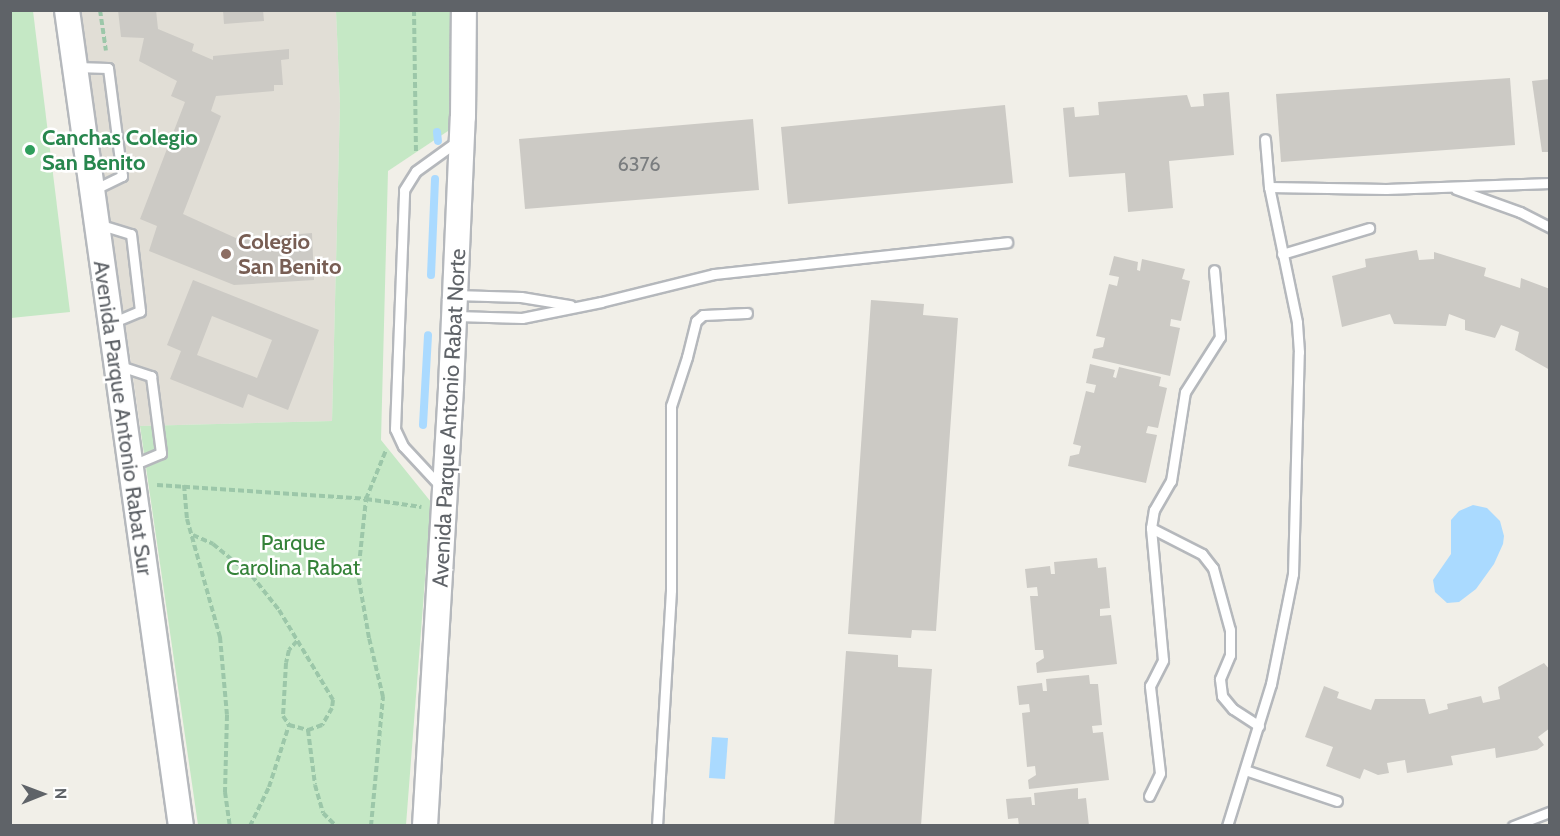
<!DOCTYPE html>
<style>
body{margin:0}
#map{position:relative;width:1560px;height:836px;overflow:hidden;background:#f1efe8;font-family:Cabin,sans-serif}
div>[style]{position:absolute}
.education>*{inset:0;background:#e1ded6}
.green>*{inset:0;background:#c5e8c5}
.water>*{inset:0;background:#aadaff}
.stream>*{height:8px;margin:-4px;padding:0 4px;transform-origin:4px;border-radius:4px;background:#aadaff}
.building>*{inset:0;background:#cccac5}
.path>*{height:4px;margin-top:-2px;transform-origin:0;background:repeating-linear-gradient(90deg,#9cc7a9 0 6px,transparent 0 9px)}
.roads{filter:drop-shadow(2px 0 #b5b8bc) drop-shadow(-2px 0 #b5b8bc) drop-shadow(0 2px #b5b8bc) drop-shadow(0 -2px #b5b8bc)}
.service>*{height:9px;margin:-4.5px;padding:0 4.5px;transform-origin:4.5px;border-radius:4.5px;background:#fff}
.tertiary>*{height:24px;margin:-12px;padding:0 12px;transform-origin:12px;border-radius:12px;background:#fff}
.dots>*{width:16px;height:16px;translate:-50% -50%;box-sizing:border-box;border:3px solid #fff;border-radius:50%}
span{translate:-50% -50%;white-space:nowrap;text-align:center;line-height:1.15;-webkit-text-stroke:5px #fff;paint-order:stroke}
.number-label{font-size:20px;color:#7a7d7f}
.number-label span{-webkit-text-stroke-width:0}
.leisure-label{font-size:22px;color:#27864d;font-weight:700}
.left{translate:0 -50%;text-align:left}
.education-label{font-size:22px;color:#785e54;font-weight:700}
.street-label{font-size:22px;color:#5f6368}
.park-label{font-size:22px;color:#348238}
.frame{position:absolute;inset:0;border:12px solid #5f6368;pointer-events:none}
.north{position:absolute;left:12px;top:764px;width:60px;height:60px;-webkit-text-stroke:4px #fff;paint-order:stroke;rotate:89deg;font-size:16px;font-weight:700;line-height:24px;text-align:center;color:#5f6368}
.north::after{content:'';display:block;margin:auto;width:21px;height:27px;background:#5f6368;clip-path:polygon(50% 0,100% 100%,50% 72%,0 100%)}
</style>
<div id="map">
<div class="education">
<i style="clip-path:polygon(80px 11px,336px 11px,340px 105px,332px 421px,140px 426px)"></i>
</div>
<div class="green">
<i style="clip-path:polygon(11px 10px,33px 11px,70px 312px,11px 318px)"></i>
<i style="clip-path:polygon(336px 11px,453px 11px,451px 129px,388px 171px,381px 440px,431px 502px,406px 825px,198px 825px,140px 426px,332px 421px,340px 105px)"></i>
</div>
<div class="water">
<i style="clip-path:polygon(1473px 505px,1487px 508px,1500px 521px,1504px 536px,1503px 544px,1494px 564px,1476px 589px,1459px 602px,1447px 603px,1435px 592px,1433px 580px,1451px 554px,1451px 520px,1459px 511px)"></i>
<i style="clip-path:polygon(712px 737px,728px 738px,725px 779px,709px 778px)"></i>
</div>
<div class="stream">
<i style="left:437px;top:132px;width:9px;rotate:84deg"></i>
<i style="left:431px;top:275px;width:96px;rotate:-87.6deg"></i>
<i style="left:423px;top:425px;width:90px;rotate:-86.8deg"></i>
</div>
<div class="building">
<i style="clip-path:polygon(118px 10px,156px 10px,158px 29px,194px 44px,192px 51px,213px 60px,213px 56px,289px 49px,289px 59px,281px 60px,283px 85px,274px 85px,274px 91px,216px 96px,211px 111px,221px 116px,183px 214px,238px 239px,312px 233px,314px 280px,234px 285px,149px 251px,157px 226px,140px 219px,185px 102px,171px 96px,177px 81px,139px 61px,144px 38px,121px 37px)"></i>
<i style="clip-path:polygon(223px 10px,263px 10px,264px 21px,224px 24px)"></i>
<i style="clip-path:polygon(1510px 78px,1515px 145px,1281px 162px,1276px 94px)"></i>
<i style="clip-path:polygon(1550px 79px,1550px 152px,1542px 152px,1532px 81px)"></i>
<i style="clip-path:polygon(1229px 92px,1234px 155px,1169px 161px,1173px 208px,1128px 212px,1125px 173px,1069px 177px,1063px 108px,1074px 107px,1075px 117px,1099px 115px,1098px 102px,1187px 95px,1191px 107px,1204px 106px,1203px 94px)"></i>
<i style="clip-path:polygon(1005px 105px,1013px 183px,788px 204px,781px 127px)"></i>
<i style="clip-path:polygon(753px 119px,759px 190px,525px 209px,519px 139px)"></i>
<i style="clip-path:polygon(1417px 250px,1419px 260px,1434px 259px,1434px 252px,1486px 268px,1484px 276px,1520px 288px,1521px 278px,1550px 289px,1550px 370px,1515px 350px,1519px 332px,1501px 325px,1495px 338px,1465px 330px,1465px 320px,1449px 314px,1446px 326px,1394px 324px,1390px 314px,1342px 327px,1332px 276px,1366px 267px,1365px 259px)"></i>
<i style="clip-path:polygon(1114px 256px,1138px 262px,1137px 270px,1140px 271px,1142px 259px,1185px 269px,1182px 279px,1190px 281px,1181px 321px,1171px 319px,1170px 326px,1180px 328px,1170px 376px,1092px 358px,1094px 349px,1103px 347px,1105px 338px,1096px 336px,1109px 284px,1117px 286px,1119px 277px,1109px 275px)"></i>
<i style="clip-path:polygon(evenodd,193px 280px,319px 330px,288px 410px,248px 394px,243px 408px,170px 379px,181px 351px,167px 345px,193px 280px,212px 316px,272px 340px,257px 378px,197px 355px,212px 316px)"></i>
<i style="clip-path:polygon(871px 300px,924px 304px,923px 315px,958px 318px,936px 631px,912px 630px,911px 638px,848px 634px)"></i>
<i style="clip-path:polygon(1090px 364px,1115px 370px,1113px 377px,1116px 378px,1119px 367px,1161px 377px,1159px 386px,1167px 388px,1158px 428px,1148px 426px,1146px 433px,1157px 435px,1146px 483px,1068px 466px,1070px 456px,1079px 454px,1081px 446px,1073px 444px,1086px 391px,1094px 393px,1096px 385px,1086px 383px)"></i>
<i style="clip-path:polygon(1097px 558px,1098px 568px,1106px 567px,1110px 608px,1100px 609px,1100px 616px,1111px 615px,1117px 664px,1037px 673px,1036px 663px,1044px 658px,1043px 650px,1035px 650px,1030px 596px,1038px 596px,1037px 587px,1027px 588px,1025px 569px,1050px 566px,1051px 574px,1055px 574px,1054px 562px)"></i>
<i style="clip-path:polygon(846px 651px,898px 655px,898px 667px,932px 669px,921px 826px,834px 826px)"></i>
<i style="clip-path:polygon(1544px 663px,1550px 670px,1550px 728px,1538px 737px,1544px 745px,1537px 750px,1496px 758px,1495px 748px,1451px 756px,1453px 765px,1407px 773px,1405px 760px,1387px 763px,1389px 773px,1378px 775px,1364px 769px,1360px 779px,1326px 766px,1333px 747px,1305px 737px,1324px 686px,1339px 692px,1337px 698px,1371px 710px,1375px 699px,1425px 699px,1429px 714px,1448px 709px,1447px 704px,1481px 696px,1483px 703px,1500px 699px,1498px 687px)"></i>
<i style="clip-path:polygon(1089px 675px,1090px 684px,1098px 684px,1102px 725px,1092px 726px,1093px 733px,1103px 732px,1109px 780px,1029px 789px,1028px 780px,1036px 775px,1035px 766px,1027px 767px,1022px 713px,1030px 712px,1029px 704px,1019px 705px,1017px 686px,1042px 683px,1043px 691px,1047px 691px,1046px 679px)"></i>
<i style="clip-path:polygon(1078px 788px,1078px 799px,1086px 798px,1089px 826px,1019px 826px,1018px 818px,1008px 819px,1006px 799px,1031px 797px,1032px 805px,1035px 805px,1034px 793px)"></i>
</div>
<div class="path">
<i style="left:100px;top:10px;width:41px;rotate:81.7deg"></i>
<i style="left:414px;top:10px;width:143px;rotate:89.2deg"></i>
<i style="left:157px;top:485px;width:209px;rotate:3.8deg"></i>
<i style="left:366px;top:499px;width:56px;rotate:8.3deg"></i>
<i style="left:184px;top:485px;width:34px;rotate:85deg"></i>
<i style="left:187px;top:519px;width:123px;rotate:74.4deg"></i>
<i style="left:220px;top:637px;width:78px;rotate:84.9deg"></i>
<i style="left:227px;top:715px;width:77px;rotate:91.5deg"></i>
<i style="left:225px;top:792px;width:34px;rotate:82deg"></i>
<i style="left:193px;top:535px;width:22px;rotate:24deg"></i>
<i style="left:213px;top:544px;width:50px;rotate:39.4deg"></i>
<i style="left:252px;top:576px;width:43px;rotate:51.5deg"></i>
<i style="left:279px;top:610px;width:105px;rotate:59deg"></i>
<i style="left:333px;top:700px;width:8px;rotate:97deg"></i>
<i style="left:332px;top:708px;width:20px;rotate:120deg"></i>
<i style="left:322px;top:725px;width:15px;rotate:160deg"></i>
<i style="left:308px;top:730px;width:55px;rotate:82.7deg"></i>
<i style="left:315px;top:785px;width:29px;rotate:74deg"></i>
<i style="left:323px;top:813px;width:18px;rotate:45deg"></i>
<i style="left:297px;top:641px;width:12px;rotate:132deg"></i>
<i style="left:289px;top:650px;width:13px;rotate:103deg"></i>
<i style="left:286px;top:663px;width:53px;rotate:93.2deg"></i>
<i style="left:283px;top:716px;width:11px;rotate:56deg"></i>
<i style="left:289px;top:725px;width:20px;rotate:15deg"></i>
<i style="left:250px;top:826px;width:43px;rotate:-64deg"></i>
<i style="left:269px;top:787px;width:65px;rotate:-72.1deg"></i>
<i style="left:371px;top:826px;width:130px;rotate:-84.7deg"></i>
<i style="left:383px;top:697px;width:61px;rotate:-103.3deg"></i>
<i style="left:369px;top:638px;width:65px;rotate:-99.8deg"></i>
<i style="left:358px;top:574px;width:75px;rotate:-83.9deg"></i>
<i style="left:366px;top:499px;width:53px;rotate:-67.8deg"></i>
</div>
<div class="roads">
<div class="service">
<i style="left:76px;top:67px;width:32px;rotate:2deg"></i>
<i style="left:108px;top:68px;width:109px;rotate:82.6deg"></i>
<i style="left:122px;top:176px;width:32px;rotate:154deg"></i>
<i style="left:1269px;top:187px;width:117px;rotate:1deg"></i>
<i style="left:1386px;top:189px;width:164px;rotate:-2.1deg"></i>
<i style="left:1456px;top:189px;width:68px;rotate:19.8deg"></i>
<i style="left:1520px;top:212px;width:34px;rotate:27deg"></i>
<i style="left:98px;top:224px;width:34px;rotate:17deg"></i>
<i style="left:131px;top:234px;width:78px;rotate:83.3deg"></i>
<i style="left:140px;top:311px;width:30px;rotate:157deg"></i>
<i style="left:1282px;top:254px;width:91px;rotate:-16.6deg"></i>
<i style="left:455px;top:295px;width:66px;rotate:1.7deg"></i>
<i style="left:521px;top:297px;width:50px;rotate:9.3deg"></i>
<i style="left:456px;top:316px;width:66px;rotate:1.7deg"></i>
<i style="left:522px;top:318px;width:81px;rotate:-11.4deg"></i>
<i style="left:601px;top:302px;width:116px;rotate:-13.9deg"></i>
<i style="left:714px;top:274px;width:295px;rotate:-6.2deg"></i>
<i style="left:120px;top:366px;width:33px;rotate:18deg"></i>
<i style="left:151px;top:376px;width:78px;rotate:82.6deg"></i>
<i style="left:161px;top:453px;width:33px;rotate:157deg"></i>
<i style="left:442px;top:488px;width:57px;rotate:-132.9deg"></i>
<i style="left:403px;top:446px;width:19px;rotate:-115deg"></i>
<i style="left:395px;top:429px;width:239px;rotate:-87.8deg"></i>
<i style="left:404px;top:190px;width:22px;rotate:-58deg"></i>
<i style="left:416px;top:171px;width:53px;rotate:-35.8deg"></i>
<i style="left:1151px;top:528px;width:57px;rotate:27deg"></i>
<i style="left:1202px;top:554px;width:18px;rotate:52deg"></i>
<i style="left:1213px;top:568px;width:64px;rotate:74.7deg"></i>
<i style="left:1230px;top:630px;width:25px;rotate:90deg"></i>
<i style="left:1230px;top:655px;width:26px;rotate:113deg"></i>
<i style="left:1220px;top:679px;width:17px;rotate:83deg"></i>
<i style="left:1222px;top:696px;width:17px;rotate:50deg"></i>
<i style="left:1233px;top:709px;width:31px;rotate:33deg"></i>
<i style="left:1245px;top:770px;width:97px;rotate:18.6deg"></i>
<i style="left:1149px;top:796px;width:25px;rotate:-64deg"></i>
<i style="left:1160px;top:773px;width:88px;rotate:-96.6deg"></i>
<i style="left:1150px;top:686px;width:29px;rotate:-63deg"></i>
<i style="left:1163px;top:660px;width:133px;rotate:-95.2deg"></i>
<i style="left:1151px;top:528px;width:18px;rotate:-81deg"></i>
<i style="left:1154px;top:510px;width:34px;rotate:-60deg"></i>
<i style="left:1171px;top:481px;width:90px;rotate:-81.1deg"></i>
<i style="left:1185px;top:392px;width:65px;rotate:-57.5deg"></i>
<i style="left:1220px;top:337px;width:67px;rotate:-95.1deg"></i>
<i style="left:657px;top:826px;width:236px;rotate:-86.6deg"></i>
<i style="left:671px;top:590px;width:184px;rotate:-90deg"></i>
<i style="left:671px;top:406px;width:52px;rotate:-71.9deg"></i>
<i style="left:687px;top:357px;width:37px;rotate:-76deg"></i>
<i style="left:696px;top:321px;width:9px;rotate:-41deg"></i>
<i style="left:703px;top:315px;width:44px;rotate:-2.6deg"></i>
<i style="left:1227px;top:826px;width:149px;rotate:-72.8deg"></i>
<i style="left:1271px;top:684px;width:112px;rotate:-78.7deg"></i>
<i style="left:1293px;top:574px;width:222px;rotate:-88.5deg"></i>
<i style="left:1299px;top:352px;width:30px;rotate:-94deg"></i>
<i style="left:1297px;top:322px;width:138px;rotate:-101.7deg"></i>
<i style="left:1269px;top:187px;width:48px;rotate:-94.8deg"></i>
<i style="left:1513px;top:826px;width:40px;rotate:-21deg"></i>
</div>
<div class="tertiary">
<i style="left:67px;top:10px;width:824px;rotate:82.05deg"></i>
<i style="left:425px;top:826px;width:440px;rotate:-86.6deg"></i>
<i style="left:451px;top:387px;width:270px;rotate:-87.5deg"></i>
<i style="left:463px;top:117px;width:107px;rotate:-89.5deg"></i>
</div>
</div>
<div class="dots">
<i style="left:30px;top:150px;background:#2e9e5b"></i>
<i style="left:226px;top:254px;background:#8d6e63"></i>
</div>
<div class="number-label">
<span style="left:639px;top:164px">6376</span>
</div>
<div class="leisure-label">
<span class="left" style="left:42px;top:150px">Canchas Colegio<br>San Benito</span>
</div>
<div class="education-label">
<span class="left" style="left:238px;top:254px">Colegio<br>San Benito</span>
</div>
<div class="street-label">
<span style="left:123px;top:418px;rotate:82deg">Avenida Parque Antonio Rabat Sur</span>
<span style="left:449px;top:418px;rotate:-87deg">Avenida Parque Antonio Rabat Norte</span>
</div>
<div class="park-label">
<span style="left:293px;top:555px">Parque<br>Carolina Rabat</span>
</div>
<div class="frame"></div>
<div class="north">N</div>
</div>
